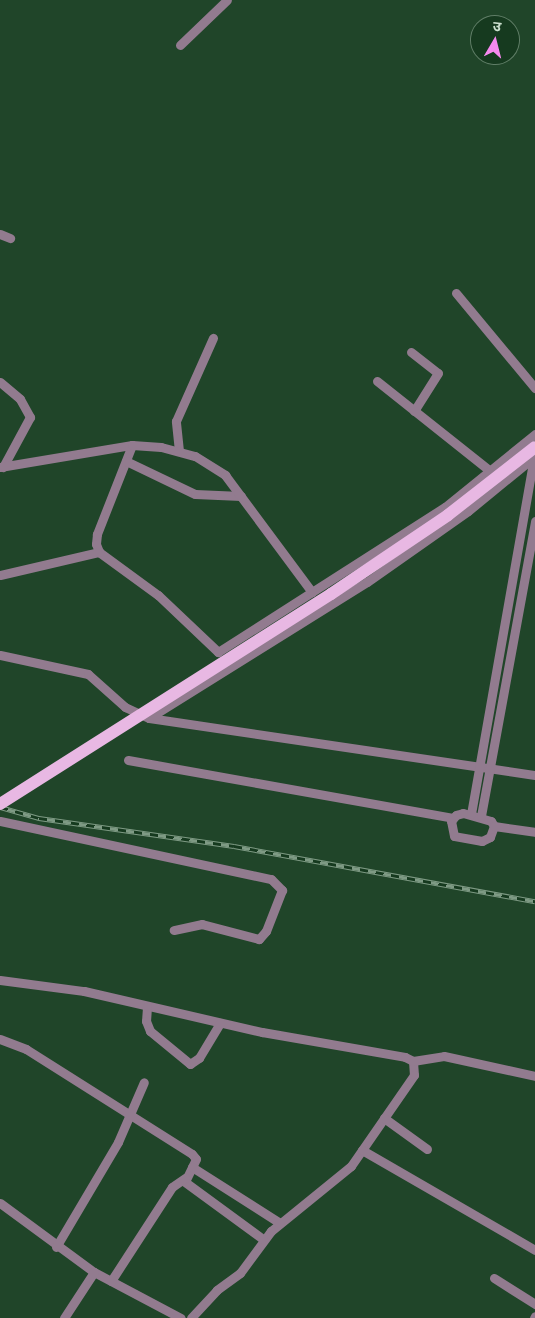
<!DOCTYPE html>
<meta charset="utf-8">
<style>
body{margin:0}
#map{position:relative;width:535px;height:1318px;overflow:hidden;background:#204529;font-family:"Work Sans","Noto Sans Devanagari",sans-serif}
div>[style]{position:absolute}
.minor>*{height:9px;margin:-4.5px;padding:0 4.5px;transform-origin:4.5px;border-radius:4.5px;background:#927b8f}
.primary>*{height:12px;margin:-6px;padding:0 6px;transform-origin:6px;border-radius:6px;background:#e8b8e3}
.rail>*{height:4.5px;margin-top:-2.25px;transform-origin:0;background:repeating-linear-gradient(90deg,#163a1f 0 8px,#7e9a84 0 16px);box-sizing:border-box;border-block:1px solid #7e9a84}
.primary-bridge>*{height:12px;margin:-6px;padding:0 6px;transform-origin:6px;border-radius:6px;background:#e8b8e3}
span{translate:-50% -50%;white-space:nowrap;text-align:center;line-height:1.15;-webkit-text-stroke:5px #163a1f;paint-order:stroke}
.north{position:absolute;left:470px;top:15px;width:50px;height:50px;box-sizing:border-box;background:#163a1f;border:1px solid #5f7d66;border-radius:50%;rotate:8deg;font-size:14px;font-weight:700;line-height:20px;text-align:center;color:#cde1d0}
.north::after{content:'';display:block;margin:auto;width:18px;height:22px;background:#f689ee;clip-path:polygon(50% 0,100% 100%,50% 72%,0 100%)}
</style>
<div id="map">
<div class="minor">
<i style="left:180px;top:45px;width:65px;rotate:-43.8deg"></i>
<i style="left:0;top:234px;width:11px;rotate:22deg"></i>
<i style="left:456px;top:293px;width:124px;rotate:50.3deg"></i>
<i style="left:411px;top:352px;width:34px;rotate:38deg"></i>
<i style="left:438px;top:373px;width:45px;rotate:122.3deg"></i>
<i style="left:377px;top:381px;width:144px;rotate:38.5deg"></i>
<i style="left:0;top:382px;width:26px;rotate:40deg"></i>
<i style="left:20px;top:399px;width:21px;rotate:61deg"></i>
<i style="left:30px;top:417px;width:57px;rotate:118.4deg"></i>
<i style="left:132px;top:445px;width:96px;rotate:111.5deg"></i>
<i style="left:97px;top:534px;width:10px;rotate:96deg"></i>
<i style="left:96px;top:544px;width:9px;rotate:69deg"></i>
<i style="left:99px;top:552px;width:73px;rotate:36.1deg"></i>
<i style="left:158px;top:595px;width:83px;rotate:43.5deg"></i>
<i style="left:218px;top:652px;width:269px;rotate:-32.6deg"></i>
<i style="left:445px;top:507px;width:116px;rotate:-39deg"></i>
<i style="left:179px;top:451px;width:30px;rotate:-96deg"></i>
<i style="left:176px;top:421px;width:91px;rotate:-66deg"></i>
<i style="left:126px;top:461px;width:76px;rotate:25.6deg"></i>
<i style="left:195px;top:494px;width:46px;rotate:2.5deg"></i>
<i style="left:0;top:467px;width:134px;rotate:-9.5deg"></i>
<i style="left:132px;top:445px;width:29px;rotate:4deg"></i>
<i style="left:161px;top:447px;width:35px;rotate:15deg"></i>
<i style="left:195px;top:456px;width:36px;rotate:32deg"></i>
<i style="left:225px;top:475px;width:146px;rotate:53.4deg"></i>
<i style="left:0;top:575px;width:102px;rotate:-13.1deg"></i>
<i style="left:0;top:655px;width:90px;rotate:12.2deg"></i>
<i style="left:88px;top:674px;width:50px;rotate:41.7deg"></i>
<i style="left:125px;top:707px;width:26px;rotate:25deg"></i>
<i style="left:149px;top:718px;width:390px;rotate:8.4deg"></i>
<i style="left:149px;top:718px;width:257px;rotate:-32deg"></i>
<i style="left:367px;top:582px;width:123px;rotate:-35.1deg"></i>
<i style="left:468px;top:511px;width:85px;rotate:-39.3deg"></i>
<i style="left:128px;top:760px;width:330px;rotate:10.1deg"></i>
<i style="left:463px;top:813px;width:29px;rotate:16deg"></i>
<i style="left:491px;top:821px;width:6px;rotate:59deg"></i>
<i style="left:494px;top:826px;width:12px;rotate:110deg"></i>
<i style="left:490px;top:837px;width:9px;rotate:153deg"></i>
<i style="left:482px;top:841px;width:28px;rotate:-170deg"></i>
<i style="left:454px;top:836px;width:15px;rotate:-101deg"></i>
<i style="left:451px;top:821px;width:8px;rotate:-50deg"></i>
<i style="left:456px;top:815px;width:7px;rotate:-16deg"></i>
<i style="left:471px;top:814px;width:364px;rotate:-80deg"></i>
<i style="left:481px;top:816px;width:300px;rotate:-79.6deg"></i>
<i style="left:0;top:821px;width:277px;rotate:12.1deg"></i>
<i style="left:271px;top:879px;width:16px;rotate:45deg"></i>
<i style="left:282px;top:890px;width:44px;rotate:111.3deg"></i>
<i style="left:266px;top:931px;width:11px;rotate:131deg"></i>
<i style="left:259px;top:939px;width:59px;rotate:-165.3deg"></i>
<i style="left:202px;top:924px;width:29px;rotate:168deg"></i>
<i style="left:494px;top:826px;width:41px;rotate:8.3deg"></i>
<i style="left:0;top:980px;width:85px;rotate:7.5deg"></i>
<i style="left:84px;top:991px;width:183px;rotate:13deg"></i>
<i style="left:262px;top:1032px;width:145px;rotate:9.9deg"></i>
<i style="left:405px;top:1057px;width:9px;rotate:27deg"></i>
<i style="left:413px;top:1061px;width:14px;rotate:86deg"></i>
<i style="left:414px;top:1075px;width:111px;rotate:124.7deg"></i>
<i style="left:351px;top:1166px;width:103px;rotate:140.9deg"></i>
<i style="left:271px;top:1231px;width:52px;rotate:126.4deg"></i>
<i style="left:240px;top:1273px;width:29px;rotate:144deg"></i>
<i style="left:217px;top:1290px;width:38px;rotate:133deg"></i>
<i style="left:147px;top:1007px;width:14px;rotate:94deg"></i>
<i style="left:146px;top:1021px;width:11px;rotate:68deg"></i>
<i style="left:150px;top:1031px;width:52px;rotate:39.5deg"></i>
<i style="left:190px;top:1064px;width:11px;rotate:-34deg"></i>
<i style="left:199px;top:1058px;width:41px;rotate:-59deg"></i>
<i style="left:0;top:1039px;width:28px;rotate:21deg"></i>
<i style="left:26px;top:1049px;width:196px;rotate:32.3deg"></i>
<i style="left:192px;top:1154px;width:6px;rotate:51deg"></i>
<i style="left:196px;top:1159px;width:25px;rotate:116deg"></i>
<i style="left:185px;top:1182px;width:97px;rotate:36.2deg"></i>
<i style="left:413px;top:1061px;width:31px;rotate:-9deg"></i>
<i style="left:444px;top:1056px;width:93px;rotate:12.4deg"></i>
<i style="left:384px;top:1118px;width:53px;rotate:35.8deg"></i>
<i style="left:362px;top:1150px;width:200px;rotate:30deg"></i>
<i style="left:192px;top:1167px;width:104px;rotate:32.5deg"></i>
<i style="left:0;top:1203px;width:117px;rotate:36.3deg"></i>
<i style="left:94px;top:1272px;width:98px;rotate:27.9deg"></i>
<i style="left:56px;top:1247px;width:122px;rotate:-59.4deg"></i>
<i style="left:118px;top:1142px;width:65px;rotate:-66.6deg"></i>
<i style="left:494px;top:1278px;width:49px;rotate:32.4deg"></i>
<i style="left:111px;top:1281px;width:112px;rotate:-57deg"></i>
<i style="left:172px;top:1187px;width:16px;rotate:-35deg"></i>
<i style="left:64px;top:1318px;width:55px;rotate:-56.9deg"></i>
<i style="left:534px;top:1318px;width:2px;rotate:-63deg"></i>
</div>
<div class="primary">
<i style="left:448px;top:515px;width:110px;rotate:-38deg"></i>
</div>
<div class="rail">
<i style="left:0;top:807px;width:41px;rotate:15.8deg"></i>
<i style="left:39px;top:818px;width:197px;rotate:8.2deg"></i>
<i style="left:234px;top:846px;width:306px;rotate:10.4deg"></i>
</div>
<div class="primary-bridge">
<i style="left:0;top:804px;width:392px;rotate:-32.4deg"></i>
<i style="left:331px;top:594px;width:141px;rotate:-34deg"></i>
</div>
<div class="north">उ</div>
</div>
